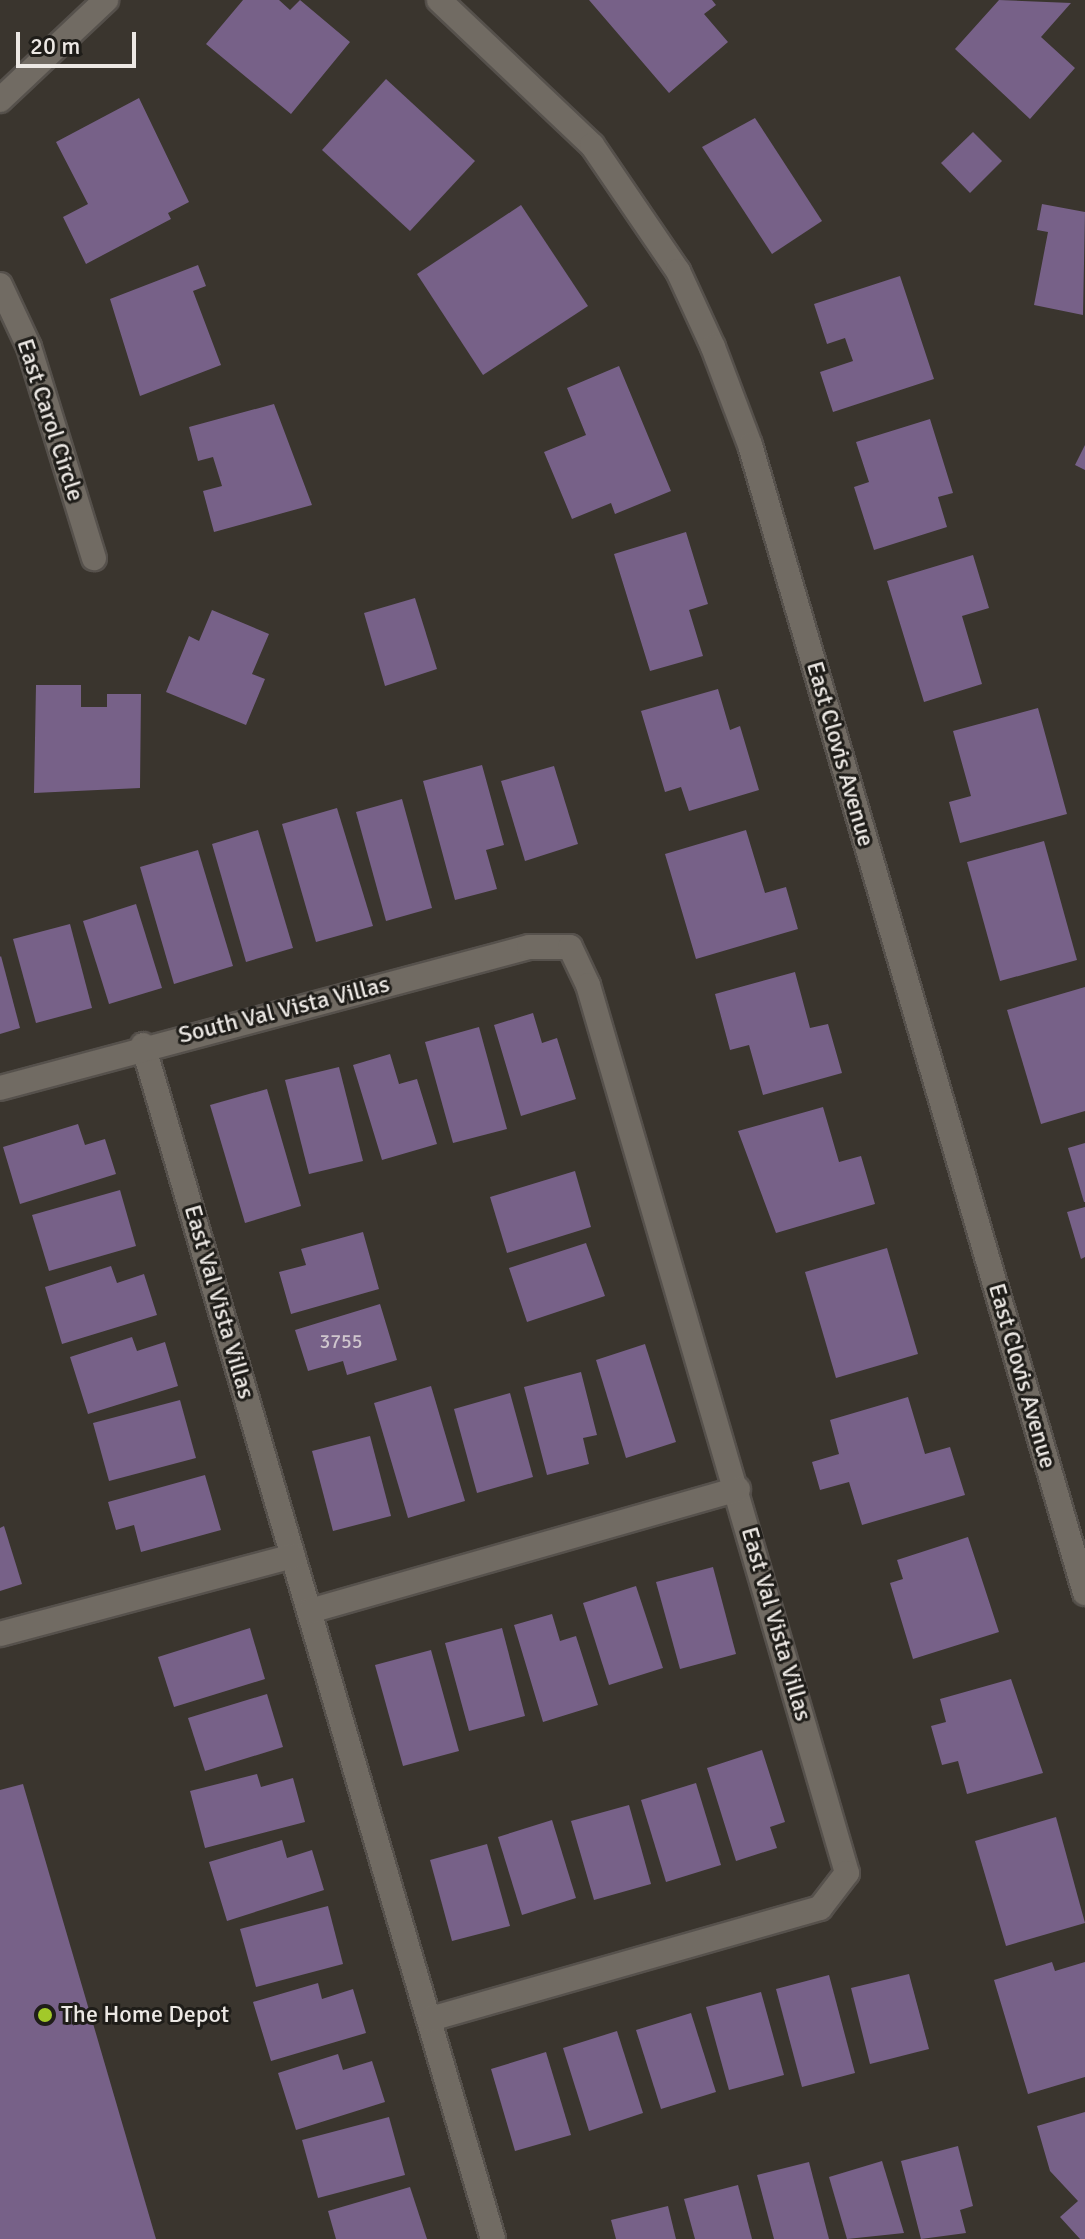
<!DOCTYPE html>
<style>
body{margin:0}
#map{position:relative;width:1085px;height:2239px;overflow:hidden;background:#3a352e;font-family:Signika,sans-serif}
div>[style]{position:absolute}
.building>*{inset:0;background:#776188}
.roads{filter:drop-shadow(2px 0 #56514c) drop-shadow(-2px 0 #56514c) drop-shadow(0 2px #56514c) drop-shadow(0 -2px #56514c)}
.minor>*{height:24px;margin:-12px;padding:0 12px;transform-origin:12px;border-radius:12px;background:#716b63}
.dots>*{width:22px;height:22px;translate:-50% -50%;box-sizing:border-box;border:4px solid #1f1d19;border-radius:50%}
span{translate:-50% -50%;white-space:nowrap;text-align:center;line-height:1.15;-webkit-text-stroke:6px #1f1d19;paint-order:stroke}
.number-label{font-size:20px;color:#cfc6cd}
.number-label span{-webkit-text-stroke-width:0}
.street-label{font-size:24px;color:#ece8e4}
.poi-label{font-size:24px;color:#ece8e4}
.left{translate:0 -50%;text-align:left}
.scale{position:absolute;left:16px;top:32px;width:120px;height:36px;box-sizing:border-box;border:4px solid #ece8e4;border-top:0;padding-left:10px;font-size:24px;line-height:28px;white-space:nowrap;color:#ece8e4;-webkit-text-stroke:6px #1f1d19;paint-order:stroke}
</style>
<div id="map">
<div class="building">
<i style="clip-path:polygon(243px 0,279px 0,290px 10px,300px 0,350px 42px,291px 114px,206px 44px)"></i>
<i style="clip-path:polygon(589px 0,712px 0,716px 5px,704px 14px,728px 42px,669px 93px)"></i>
<i style="clip-path:polygon(999px 0,1071px 3px,1041px 37px,1075px 68px,1030px 119px,955px 49px)"></i>
<i style="clip-path:polygon(386px 79px,475px 161px,410px 231px,322px 150px)"></i>
<i style="clip-path:polygon(139px 98px,189px 202px,168px 213px,171px 219px,86px 264px,63px 217px,88px 204px,56px 142px)"></i>
<i style="clip-path:polygon(755px 118px,822px 221px,772px 254px,702px 147px)"></i>
<i style="clip-path:polygon(973px 132px,1002px 161px,970px 193px,941px 163px)"></i>
<i style="clip-path:polygon(1042px 204px,1085px 212px,1083px 315px,1034px 305px,1048px 232px,1037px 230px)"></i>
<i style="clip-path:polygon(521px 205px,588px 306px,483px 375px,417px 274px)"></i>
<i style="clip-path:polygon(198px 265px,206px 286px,193px 291px,221px 365px,140px 396px,110px 299px)"></i>
<i style="clip-path:polygon(900px 276px,934px 379px,833px 412px,820px 372px,853px 361px,845px 338px,827px 344px,814px 304px)"></i>
<i style="clip-path:polygon(619px 366px,671px 491px,615px 514px,611px 503px,572px 519px,544px 452px,586px 435px,567px 388px)"></i>
<i style="clip-path:polygon(274px 404px,312px 505px,214px 532px,203px 491px,222px 486px,213px 457px,198px 461px,189px 427px)"></i>
<i style="clip-path:polygon(930px 419px,953px 493px,938px 497px,947px 527px,874px 550px,854px 487px,869px 482px,856px 442px)"></i>
<i style="clip-path:polygon(1085px 445px,1085px 470px,1075px 465px)"></i>
<i style="clip-path:polygon(686px 532px,708px 604px,689px 610px,703px 656px,650px 671px,614px 554px)"></i>
<i style="clip-path:polygon(973px 555px,989px 608px,962px 616px,982px 684px,924px 702px,887px 581px)"></i>
<i style="clip-path:polygon(415px 598px,437px 669px,385px 686px,364px 613px)"></i>
<i style="clip-path:polygon(212px 610px,269px 634px,252px 674px,265px 679px,246px 725px,166px 692px,189px 636px,199px 641px)"></i>
<i style="clip-path:polygon(36px 685px,81px 685px,81px 707px,107px 707px,107px 694px,141px 694px,140px 788px,34px 793px)"></i>
<i style="clip-path:polygon(718px 689px,730px 730px,740px 726px,759px 790px,689px 811px,681px 787px,665px 792px,641px 711px)"></i>
<i style="clip-path:polygon(1038px 708px,1067px 814px,960px 843px,949px 802px,971px 796px,953px 731px)"></i>
<i style="clip-path:polygon(482px 765px,504px 845px,486px 850px,497px 889px,455px 900px,423px 781px)"></i>
<i style="clip-path:polygon(554px 766px,578px 844px,525px 861px,501px 781px)"></i>
<i style="clip-path:polygon(402px 799px,432px 908px,386px 921px,356px 812px)"></i>
<i style="clip-path:polygon(337px 808px,373px 926px,316px 942px,282px 824px)"></i>
<i style="clip-path:polygon(258px 830px,293px 948px,246px 962px,212px 844px)"></i>
<i style="clip-path:polygon(746px 830px,765px 893px,786px 887px,798px 929px,696px 959px,665px 854px)"></i>
<i style="clip-path:polygon(1044px 841px,1077px 960px,1000px 981px,967px 862px)"></i>
<i style="clip-path:polygon(198px 850px,233px 966px,174px 984px,140px 867px)"></i>
<i style="clip-path:polygon(136px 904px,162px 988px,109px 1004px,83px 921px)"></i>
<i style="clip-path:polygon(70px 924px,92px 1008px,36px 1023px,13px 939px)"></i>
<i style="clip-path:polygon(1px 956px,20px 1028px,0 1034px,0 957px)"></i>
<i style="clip-path:polygon(795px 972px,810px 1028px,828px 1024px,842px 1073px,763px 1095px,749px 1045px,730px 1050px,715px 994px)"></i>
<i style="clip-path:polygon(1085px 987px,1085px 1111px,1041px 1124px,1007px 1010px)"></i>
<i style="clip-path:polygon(533px 1013px,542px 1043px,557px 1038px,576px 1099px,521px 1116px,494px 1025px)"></i>
<i style="clip-path:polygon(479px 1027px,507px 1129px,453px 1143px,425px 1042px)"></i>
<i style="clip-path:polygon(390px 1054px,399px 1084px,417px 1079px,437px 1144px,382px 1160px,353px 1065px)"></i>
<i style="clip-path:polygon(339px 1067px,363px 1161px,309px 1174px,285px 1080px)"></i>
<i style="clip-path:polygon(267px 1089px,301px 1206px,245px 1223px,210px 1105px)"></i>
<i style="clip-path:polygon(823px 1107px,839px 1162px,861px 1156px,875px 1204px,776px 1233px,738px 1131px)"></i>
<i style="clip-path:polygon(78px 1124px,85px 1145px,105px 1139px,116px 1174px,20px 1204px,3px 1147px)"></i>
<i style="clip-path:polygon(1085px 1143px,1085px 1202px,1084px 1202px,1068px 1148px)"></i>
<i style="clip-path:polygon(575px 1171px,591px 1227px,507px 1253px,490px 1197px)"></i>
<i style="clip-path:polygon(120px 1190px,136px 1246px,49px 1271px,32px 1215px)"></i>
<i style="clip-path:polygon(1085px 1207px,1085px 1257px,1081px 1259px,1067px 1212px)"></i>
<i style="clip-path:polygon(363px 1232px,379px 1289px,291px 1314px,279px 1272px,306px 1265px,301px 1249px)"></i>
<i style="clip-path:polygon(586px 1243px,605px 1296px,527px 1322px,509px 1268px)"></i>
<i style="clip-path:polygon(887px 1248px,918px 1354px,836px 1378px,805px 1272px)"></i>
<i style="clip-path:polygon(111px 1266px,117px 1283px,144px 1274px,157px 1315px,62px 1344px,45px 1287px)"></i>
<i style="clip-path:polygon(380px 1304px,397px 1360px,347px 1375px,343px 1361px,308px 1371px,295px 1330px)"></i>
<i style="clip-path:polygon(132px 1337px,137px 1351px,165px 1342px,178px 1386px,88px 1414px,70px 1357px)"></i>
<i style="clip-path:polygon(645px 1344px,676px 1442px,626px 1458px,596px 1360px)"></i>
<i style="clip-path:polygon(581px 1372px,597px 1435px,583px 1438px,589px 1464px,547px 1475px,524px 1387px)"></i>
<i style="clip-path:polygon(431px 1386px,465px 1501px,408px 1518px,374px 1403px)"></i>
<i style="clip-path:polygon(510px 1393px,533px 1477px,477px 1493px,454px 1409px)"></i>
<i style="clip-path:polygon(908px 1397px,925px 1454px,950px 1447px,965px 1495px,862px 1525px,849px 1482px,820px 1490px,812px 1462px,839px 1454px,830px 1420px)"></i>
<i style="clip-path:polygon(180px 1400px,196px 1458px,109px 1481px,93px 1423px)"></i>
<i style="clip-path:polygon(370px 1436px,391px 1516px,333px 1531px,312px 1451px)"></i>
<i style="clip-path:polygon(205px 1475px,221px 1530px,141px 1552px,134px 1525px,116px 1530px,108px 1502px)"></i>
<i style="clip-path:polygon(4px 1526px,22px 1584px,0 1591px,0 1528px)"></i>
<i style="clip-path:polygon(968px 1537px,999px 1632px,913px 1659px,890px 1583px,903px 1579px,897px 1560px)"></i>
<i style="clip-path:polygon(713px 1567px,736px 1654px,680px 1669px,656px 1582px)"></i>
<i style="clip-path:polygon(636px 1586px,663px 1668px,609px 1685px,583px 1603px)"></i>
<i style="clip-path:polygon(552px 1614px,560px 1641px,576px 1636px,598px 1705px,543px 1722px,514px 1625px)"></i>
<i style="clip-path:polygon(250px 1628px,265px 1679px,174px 1707px,158px 1657px)"></i>
<i style="clip-path:polygon(502px 1628px,525px 1716px,469px 1731px,445px 1643px)"></i>
<i style="clip-path:polygon(431px 1650px,459px 1751px,403px 1766px,375px 1665px)"></i>
<i style="clip-path:polygon(1011px 1679px,1043px 1773px,967px 1794px,958px 1761px,942px 1765px,931px 1726px,946px 1722px,940px 1699px)"></i>
<i style="clip-path:polygon(267px 1694px,283px 1747px,205px 1771px,188px 1718px)"></i>
<i style="clip-path:polygon(762px 1750px,785px 1822px,770px 1827px,777px 1848px,736px 1861px,707px 1768px)"></i>
<i style="clip-path:polygon(257px 1774px,261px 1787px,293px 1778px,305px 1822px,205px 1848px,190px 1791px)"></i>
<i style="clip-path:polygon(696px 1783px,721px 1865px,666px 1882px,641px 1800px)"></i>
<i style="clip-path:polygon(23px 1784px,156px 2239px,0 2239px,0 1790px)"></i>
<i style="clip-path:polygon(629px 1805px,651px 1884px,594px 1900px,571px 1821px)"></i>
<i style="clip-path:polygon(1056px 1817px,1085px 1923px,1006px 1946px,975px 1841px)"></i>
<i style="clip-path:polygon(552px 1820px,576px 1898px,522px 1915px,498px 1837px)"></i>
<i style="clip-path:polygon(282px 1840px,287px 1858px,312px 1850px,324px 1890px,227px 1921px,209px 1862px)"></i>
<i style="clip-path:polygon(487px 1844px,510px 1926px,452px 1941px,430px 1860px)"></i>
<i style="clip-path:polygon(328px 1906px,343px 1964px,256px 1987px,240px 1929px)"></i>
<i style="clip-path:polygon(1052px 1962px,1055px 1971px,1085px 1962px,1085px 2077px,1028px 2094px,994px 1980px)"></i>
<i style="clip-path:polygon(909px 1974px,929px 2049px,870px 2064px,851px 1988px)"></i>
<i style="clip-path:polygon(829px 1975px,855px 2073px,802px 2087px,776px 1989px)"></i>
<i style="clip-path:polygon(318px 1983px,322px 1999px,353px 1989px,366px 2033px,271px 2061px,253px 2002px)"></i>
<i style="clip-path:polygon(761px 1992px,784px 2075px,729px 2090px,706px 2007px)"></i>
<i style="clip-path:polygon(691px 2013px,716px 2092px,661px 2109px,636px 2030px)"></i>
<i style="clip-path:polygon(617px 2031px,643px 2113px,589px 2131px,563px 2048px)"></i>
<i style="clip-path:polygon(546px 2052px,571px 2135px,515px 2151px,491px 2069px)"></i>
<i style="clip-path:polygon(338px 2054px,343px 2070px,372px 2061px,385px 2102px,296px 2130px,278px 2073px)"></i>
<i style="clip-path:polygon(1085px 2112px,1085px 2239px,1080px 2239px,1060px 2217px,1078px 2201px,1050px 2171px,1037px 2126px)"></i>
<i style="clip-path:polygon(389px 2117px,405px 2175px,318px 2198px,302px 2140px)"></i>
<i style="clip-path:polygon(958px 2146px,973px 2206px,960px 2210px,966px 2233px,921px 2239px,901px 2161px)"></i>
<i style="clip-path:polygon(882px 2161px,904px 2233px,847px 2239px,829px 2177px)"></i>
<i style="clip-path:polygon(809px 2162px,829px 2239px,774px 2239px,757px 2175px)"></i>
<i style="clip-path:polygon(738px 2185px,752px 2239px,695px 2239px,684px 2199px)"></i>
<i style="clip-path:polygon(410px 2187px,427px 2239px,336px 2239px,328px 2211px)"></i>
<i style="clip-path:polygon(668px 2206px,676px 2239px,616px 2239px,611px 2220px)"></i>
</div>
<div class="roads">
<div class="minor">
<i style="left:439px;top:0;width:211px;rotate:43.5deg"></i>
<i style="left:592px;top:145px;width:153px;rotate:55.7deg"></i>
<i style="left:678px;top:271px;width:84px;rotate:65.3deg"></i>
<i style="left:713px;top:347px;width:105px;rotate:69.3deg"></i>
<i style="left:750px;top:445px;width:1196px;rotate:73.73deg"></i>
<i style="left:0;top:100px;width:146px;rotate:-43.3deg"></i>
<i style="left:0;top:285px;width:68px;rotate:64.9deg"></i>
<i style="left:29px;top:347px;width:221px;rotate:72.9deg"></i>
<i style="left:143px;top:1045px;width:1244px;rotate:73.66deg"></i>
<i style="left:0;top:1088px;width:547px;rotate:-14.92deg"></i>
<i style="left:529px;top:947px;width:41px"></i>
<i style="left:570px;top:947px;width:42px;rotate:64.7deg"></i>
<i style="left:588px;top:985px;width:925px;rotate:73.74deg"></i>
<i style="left:847px;top:1873px;width:44px;rotate:127.6deg"></i>
<i style="left:820px;top:1908px;width:405px;rotate:164.1deg"></i>
<i style="left:310px;top:1611px;width:445px;rotate:-15.9deg"></i>
<i style="left:0;top:1634px;width:303px;rotate:-14.9deg"></i>
</div>
</div>
<div class="dots">
<i style="left:45px;top:2015px;background:#a2c929"></i>
</div>
<div class="number-label">
<span style="left:341px;top:1341px">3755</span>
</div>
<div class="street-label">
<span style="left:50px;top:420px;rotate:72deg">East Carol Circle</span>
<span style="left:840px;top:754px;rotate:74deg">East Clovis Avenue</span>
<span style="left:284px;top:1010px;rotate:-14deg">South Val Vista Villas</span>
<span style="left:219px;top:1302px;rotate:74deg">East Val Vista Villas</span>
<span style="left:1022px;top:1376px;rotate:74deg">East Clovis Avenue</span>
<span style="left:776px;top:1624px;rotate:74deg">East Val Vista Villas</span>
</div>
<div class="poi-label">
<span class="left" style="left:61px;top:2015px">The Home Depot</span>
</div>
<div class="scale">20 m</div>
</div>
